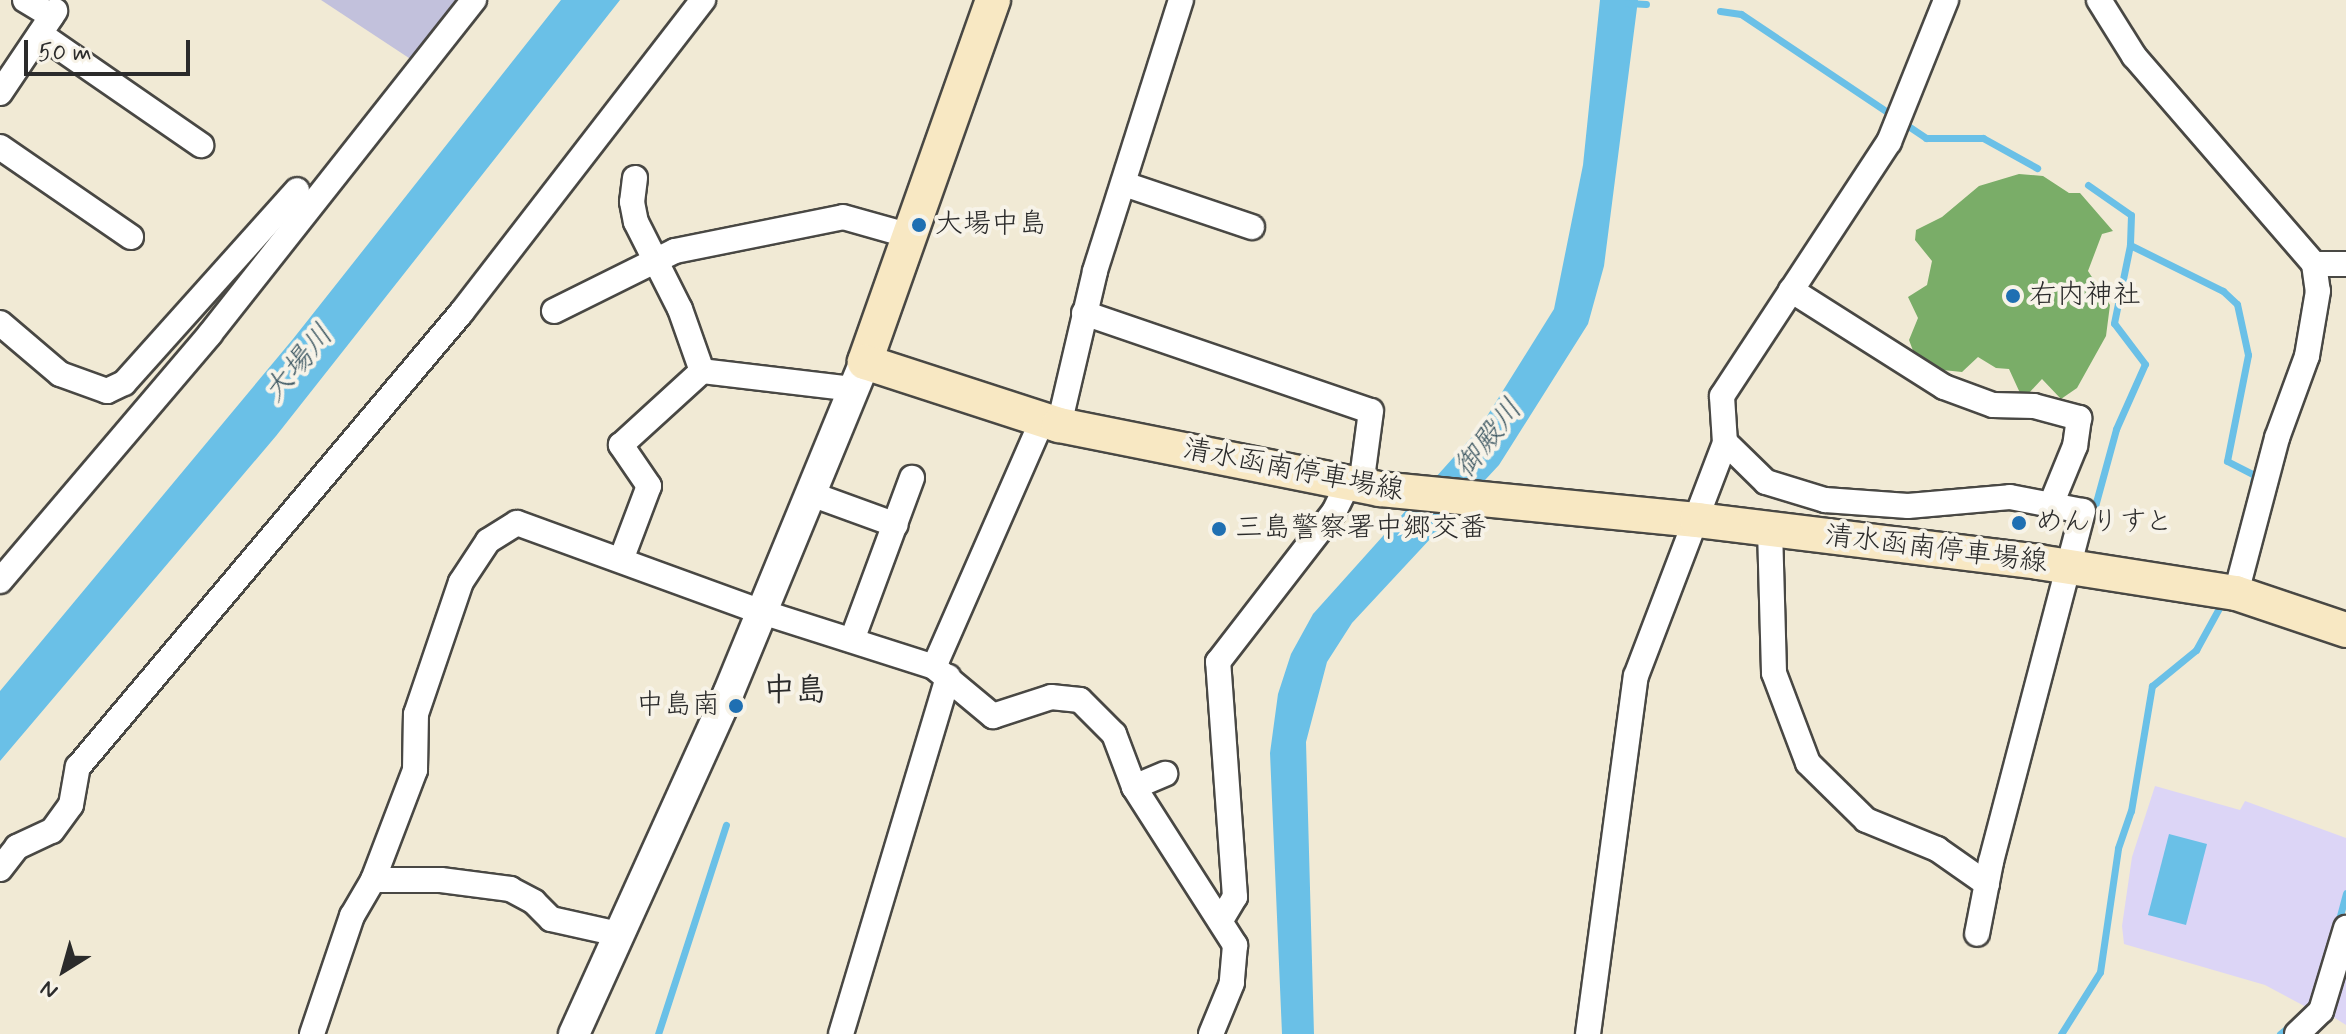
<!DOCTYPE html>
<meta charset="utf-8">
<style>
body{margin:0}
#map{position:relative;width:2346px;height:1034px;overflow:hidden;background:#f1ead5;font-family:Mynerve,"Klee One",sans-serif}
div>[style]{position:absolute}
.built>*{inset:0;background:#dcd5f6}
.industrial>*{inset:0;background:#c2c1dc}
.forest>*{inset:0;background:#7aad68}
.water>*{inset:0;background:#6ac0e7}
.stream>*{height:7px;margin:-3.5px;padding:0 3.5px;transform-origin:3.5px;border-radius:3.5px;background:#6ac0e7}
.roads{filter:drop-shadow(2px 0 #494844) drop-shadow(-2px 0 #494844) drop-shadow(0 2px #494844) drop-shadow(0 -2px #494844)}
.minor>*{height:24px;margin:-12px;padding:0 12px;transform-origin:12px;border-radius:12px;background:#fff}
.tertiary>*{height:30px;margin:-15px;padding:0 15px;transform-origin:15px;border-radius:15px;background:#fff}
.secondary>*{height:34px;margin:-17px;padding:0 17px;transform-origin:17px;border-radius:17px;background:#f8e8c3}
.dots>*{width:22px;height:22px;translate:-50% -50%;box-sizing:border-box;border:4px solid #f7f3e8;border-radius:50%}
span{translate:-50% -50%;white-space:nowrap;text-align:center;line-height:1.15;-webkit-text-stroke:8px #f7f3e8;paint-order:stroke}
.poi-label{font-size:28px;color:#2b2b2b}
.left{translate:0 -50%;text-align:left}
.right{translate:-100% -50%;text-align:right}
.street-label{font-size:28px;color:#2b2b2b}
.water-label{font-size:30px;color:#3e5863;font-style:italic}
.quarter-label{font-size:32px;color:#2b2b2b;font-weight:700}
.north{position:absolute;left:24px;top:930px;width:80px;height:80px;-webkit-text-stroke:6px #f7f3e8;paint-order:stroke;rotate:217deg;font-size:22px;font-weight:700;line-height:32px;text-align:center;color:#2b2b2b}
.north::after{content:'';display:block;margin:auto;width:28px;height:36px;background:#2b2b2b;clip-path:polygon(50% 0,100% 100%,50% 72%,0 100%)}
.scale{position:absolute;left:24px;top:40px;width:166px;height:36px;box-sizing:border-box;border:4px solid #2b2b2b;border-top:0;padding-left:10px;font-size:24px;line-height:28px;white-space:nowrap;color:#2b2b2b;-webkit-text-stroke:6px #f7f3e8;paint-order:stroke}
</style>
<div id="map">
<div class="built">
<i style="clip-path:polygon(2155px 786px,2240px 810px,2245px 801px,2346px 838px,2346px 893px,2318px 1001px,2310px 1009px,2265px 985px,2124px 944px,2122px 926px,2132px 857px)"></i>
<i style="clip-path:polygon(2346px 949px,2346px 1025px,2327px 1013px)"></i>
</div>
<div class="industrial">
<i style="clip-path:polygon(321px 0,459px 0,415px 62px)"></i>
</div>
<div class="forest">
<i style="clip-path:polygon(2019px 174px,2043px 176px,2069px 193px,2080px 193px,2113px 231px,2102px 234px,2088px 271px,2110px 305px,2106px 336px,2077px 388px,2061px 399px,2042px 379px,2028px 394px,2020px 393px,2009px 369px,1996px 368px,1978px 357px,1962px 372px,1933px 369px,1915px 356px,1909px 340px,1918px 318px,1908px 297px,1927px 285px,1932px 261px,1915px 240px,1916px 230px,1942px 217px,1979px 186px)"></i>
</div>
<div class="water">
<i style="clip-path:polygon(561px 0,620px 0,276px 436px,0 761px,0 691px,293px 339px)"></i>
<i style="clip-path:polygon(1600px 0,1638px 0,1604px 266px,1588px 324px,1499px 465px,1352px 623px,1327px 662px,1306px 742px,1314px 1034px,1282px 1034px,1270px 753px,1278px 694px,1291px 654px,1313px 614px,1479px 429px,1554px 309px,1583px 165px)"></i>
<i style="clip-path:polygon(2169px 834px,2207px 844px,2186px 925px,2148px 915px)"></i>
</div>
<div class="stream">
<i style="left:1628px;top:3px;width:18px;rotate:3deg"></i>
<i style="left:1720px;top:11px;width:21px;rotate:8deg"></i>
<i style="left:1741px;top:14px;width:223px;rotate:33.8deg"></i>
<i style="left:1926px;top:138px;width:57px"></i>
<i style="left:1983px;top:138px;width:62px;rotate:29.1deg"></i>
<i style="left:2088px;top:185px;width:52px;rotate:34.9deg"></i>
<i style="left:2131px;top:215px;width:30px;rotate:92deg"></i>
<i style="left:2130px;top:245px;width:104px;rotate:26.3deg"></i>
<i style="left:2223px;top:291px;width:19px;rotate:43deg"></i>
<i style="left:2237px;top:304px;width:52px;rotate:77.8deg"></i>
<i style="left:2248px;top:355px;width:108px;rotate:101.2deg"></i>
<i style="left:2227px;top:461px;width:31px;rotate:27deg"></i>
<i style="left:2255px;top:475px;width:7px;rotate:106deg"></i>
<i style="left:2095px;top:506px;width:80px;rotate:-74.7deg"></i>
<i style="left:2116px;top:429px;width:71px;rotate:-66deg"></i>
<i style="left:2145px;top:364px;width:51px;rotate:-127.1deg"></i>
<i style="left:2114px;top:323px;width:80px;rotate:-78.4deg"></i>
<i style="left:2337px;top:927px;width:35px;rotate:-75deg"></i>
<i style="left:658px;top:1034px;width:220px;rotate:-72deg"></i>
<i style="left:2061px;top:1034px;width:73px;rotate:-57.8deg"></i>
<i style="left:2100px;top:972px;width:125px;rotate:-81.7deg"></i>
<i style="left:2118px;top:848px;width:39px;rotate:-71deg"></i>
<i style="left:2131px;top:811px;width:127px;rotate:-80.5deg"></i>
<i style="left:2152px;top:686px;width:57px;rotate:-39.3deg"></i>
<i style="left:2196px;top:650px;width:58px;rotate:-61.2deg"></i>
<i style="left:2280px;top:1034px;width:25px;rotate:-40deg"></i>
</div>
<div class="roads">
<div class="minor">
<i style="left:25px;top:0;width:31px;rotate:31deg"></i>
<i style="left:2099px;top:0;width:66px;rotate:58deg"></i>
<i style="left:2134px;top:56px;width:275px;rotate:49.1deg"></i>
<i style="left:2314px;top:264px;width:27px;rotate:82deg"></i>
<i style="left:2318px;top:291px;width:66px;rotate:99.6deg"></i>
<i style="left:2307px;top:356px;width:87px;rotate:110.1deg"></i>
<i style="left:2277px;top:438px;width:160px;rotate:104.8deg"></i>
<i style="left:40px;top:34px;width:196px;rotate:34.6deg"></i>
<i style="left:0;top:93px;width:99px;rotate:-56.1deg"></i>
<i style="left:0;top:147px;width:159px;rotate:34.5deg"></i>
<i style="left:635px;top:178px;width:24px;rotate:97deg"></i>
<i style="left:632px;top:202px;width:20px;rotate:79deg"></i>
<i style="left:636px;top:222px;width:97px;rotate:63.2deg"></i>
<i style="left:680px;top:309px;width:66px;rotate:70.5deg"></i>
<i style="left:1124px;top:184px;width:135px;rotate:18.6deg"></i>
<i style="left:2314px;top:264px;width:32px"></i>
<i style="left:1791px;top:290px;width:181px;rotate:32.4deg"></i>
<i style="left:1944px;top:387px;width:52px;rotate:20.2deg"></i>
<i style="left:1993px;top:405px;width:41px;rotate:1.4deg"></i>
<i style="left:2034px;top:406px;width:47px;rotate:14.9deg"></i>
<i style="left:2079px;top:418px;width:28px;rotate:98deg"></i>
<i style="left:2075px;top:446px;width:61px;rotate:112.3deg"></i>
<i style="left:554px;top:311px;width:135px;rotate:-26.4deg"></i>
<i style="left:675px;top:251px;width:171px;rotate:-11.4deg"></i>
<i style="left:843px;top:217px;width:66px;rotate:15.7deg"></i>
<i style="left:1084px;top:313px;width:303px;rotate:18.9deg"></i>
<i style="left:1371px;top:411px;width:76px;rotate:97.6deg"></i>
<i style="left:0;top:323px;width:79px;rotate:40.4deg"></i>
<i style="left:60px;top:374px;width:50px;rotate:19.9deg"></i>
<i style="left:107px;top:391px;width:19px;rotate:-25deg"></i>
<i style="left:124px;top:383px;width:259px;rotate:-48.1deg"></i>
<i style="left:1059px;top:425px;width:158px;rotate:-76.8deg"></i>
<i style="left:1095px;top:271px;width:284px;rotate:-72.4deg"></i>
<i style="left:1725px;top:442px;width:57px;rotate:44.3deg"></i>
<i style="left:1766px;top:482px;width:62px;rotate:17deg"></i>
<i style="left:1825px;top:500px;width:83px;rotate:4.1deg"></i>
<i style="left:1908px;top:506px;width:102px;rotate:-5deg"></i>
<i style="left:2010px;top:497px;width:74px;rotate:10.9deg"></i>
<i style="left:2083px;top:511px;width:363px;rotate:104.7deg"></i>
<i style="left:1991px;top:862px;width:73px;rotate:101deg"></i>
<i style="left:811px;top:494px;width:90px;rotate:20deg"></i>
<i style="left:1770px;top:529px;width:144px;rotate:88.4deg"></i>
<i style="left:1774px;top:673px;width:96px;rotate:69.3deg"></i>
<i style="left:1808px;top:763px;width:81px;rotate:44.5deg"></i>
<i style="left:1866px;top:820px;width:77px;rotate:22.2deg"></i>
<i style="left:1937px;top:849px;width:61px;rotate:35deg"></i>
<i style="left:621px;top:560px;width:79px;rotate:-69.3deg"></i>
<i style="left:649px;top:486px;width:50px;rotate:-124.3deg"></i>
<i style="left:621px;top:445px;width:110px;rotate:-42.4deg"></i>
<i style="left:702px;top:371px;width:152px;rotate:6.8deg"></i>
<i style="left:0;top:581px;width:324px;rotate:-49.6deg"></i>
<i style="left:210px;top:334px;width:426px;rotate:-51.7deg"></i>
<i style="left:852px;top:640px;width:173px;rotate:-69.7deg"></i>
<i style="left:934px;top:667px;width:269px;rotate:-66.3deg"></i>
<i style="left:1134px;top:787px;width:188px;rotate:57.4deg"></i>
<i style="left:1235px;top:945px;width:38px;rotate:95deg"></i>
<i style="left:1232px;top:983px;width:55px;rotate:112.4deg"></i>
<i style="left:0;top:869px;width:28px;rotate:-52deg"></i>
<i style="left:17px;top:847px;width:38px;rotate:-25deg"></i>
<i style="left:52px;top:831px;width:32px;rotate:-54deg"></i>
<i style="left:71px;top:805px;width:39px;rotate:-80deg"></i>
<i style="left:78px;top:767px;width:594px;rotate:-49.85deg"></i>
<i style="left:461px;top:313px;width:396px;rotate:-52.3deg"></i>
<i style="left:373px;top:880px;width:118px;rotate:-69.1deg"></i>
<i style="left:415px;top:770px;width:56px;rotate:-89deg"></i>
<i style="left:416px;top:714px;width:139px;rotate:-71.2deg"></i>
<i style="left:461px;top:582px;width:49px;rotate:-56.6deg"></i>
<i style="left:488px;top:541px;width:34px;rotate:-32deg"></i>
<i style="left:517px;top:523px;width:261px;rotate:20deg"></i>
<i style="left:762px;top:612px;width:181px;rotate:17.7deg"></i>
<i style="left:934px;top:667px;width:77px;rotate:39.7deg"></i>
<i style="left:993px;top:716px;width:61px;rotate:-18.1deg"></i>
<i style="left:1051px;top:697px;width:29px;rotate:6deg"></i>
<i style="left:1080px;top:700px;width:48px;rotate:45deg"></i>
<i style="left:1114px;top:734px;width:57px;rotate:69.3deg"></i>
<i style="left:1134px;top:787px;width:34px;rotate:-23deg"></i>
<i style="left:1221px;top:920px;width:27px;rotate:-59deg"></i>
<i style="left:1235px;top:897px;width:236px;rotate:-94.1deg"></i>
<i style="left:1218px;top:662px;width:190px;rotate:-52.3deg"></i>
<i style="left:1334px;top:512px;width:32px;rotate:-64deg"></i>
<i style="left:312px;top:1034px;width:125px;rotate:-71.3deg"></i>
<i style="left:352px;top:916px;width:42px;rotate:-59.7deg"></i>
<i style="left:373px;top:880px;width:68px"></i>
<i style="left:441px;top:880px;width:70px;rotate:7.4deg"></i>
<i style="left:510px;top:889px;width:27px;rotate:28deg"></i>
<i style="left:534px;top:902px;width:24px;rotate:45deg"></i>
<i style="left:551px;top:919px;width:69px;rotate:12.6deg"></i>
<i style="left:841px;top:1034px;width:373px;rotate:-73.3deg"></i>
<i style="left:1588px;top:1034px;width:361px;rotate:-82.4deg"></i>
<i style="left:1636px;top:676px;width:249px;rotate:-69.1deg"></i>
<i style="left:1725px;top:443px;width:47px;rotate:-93.7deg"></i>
<i style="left:1722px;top:396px;width:304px;rotate:-56.7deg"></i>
<i style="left:1889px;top:142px;width:153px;rotate:-68.1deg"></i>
<i style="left:2297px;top:1034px;width:33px;rotate:-44deg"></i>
<i style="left:2321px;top:1011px;width:87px;rotate:-73.2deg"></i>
</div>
<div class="tertiary">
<i style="left:574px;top:1034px;width:373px;rotate:-65.6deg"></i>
<i style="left:728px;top:694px;width:359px;rotate:-67.6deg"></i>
</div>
<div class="secondary">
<i style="left:993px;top:0;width:384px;rotate:109.5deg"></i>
<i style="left:865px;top:362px;width:204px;rotate:18deg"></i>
<i style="left:1059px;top:425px;width:327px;rotate:11.3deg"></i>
<i style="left:1380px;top:489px;width:319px;rotate:5.6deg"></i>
<i style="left:1697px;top:520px;width:344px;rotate:7deg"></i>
<i style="left:2038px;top:562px;width:200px;rotate:8.9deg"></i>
<i style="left:2236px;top:593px;width:116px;rotate:18.6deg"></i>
</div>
</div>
<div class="dots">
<i style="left:919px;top:225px;background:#1f6fb2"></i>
<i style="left:2013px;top:296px;background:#1f6fb2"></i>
<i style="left:2019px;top:523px;background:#1f6fb2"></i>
<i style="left:1219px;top:529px;background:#1f6fb2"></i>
<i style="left:736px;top:706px;background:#1f6fb2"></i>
</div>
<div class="poi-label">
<span class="left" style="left:935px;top:225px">大場中島</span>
<span class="left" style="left:2029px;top:296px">右内神社</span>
<span class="left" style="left:2035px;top:523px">めんりすと</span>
<span class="left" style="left:1235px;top:529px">三島警察署中郷交番</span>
<span class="right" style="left:720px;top:706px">中島南</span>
</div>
<div class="street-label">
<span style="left:1293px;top:471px;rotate:11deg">清水函南停車場線</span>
<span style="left:1936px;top:550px;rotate:7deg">清水函南停車場線</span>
</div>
<div class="water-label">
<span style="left:299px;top:364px;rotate:-50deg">大場川</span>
<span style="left:1489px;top:439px;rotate:-52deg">御殿川</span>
</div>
<div class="quarter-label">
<span style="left:795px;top:691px">中島</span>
</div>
<div class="north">N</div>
<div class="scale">50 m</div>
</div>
